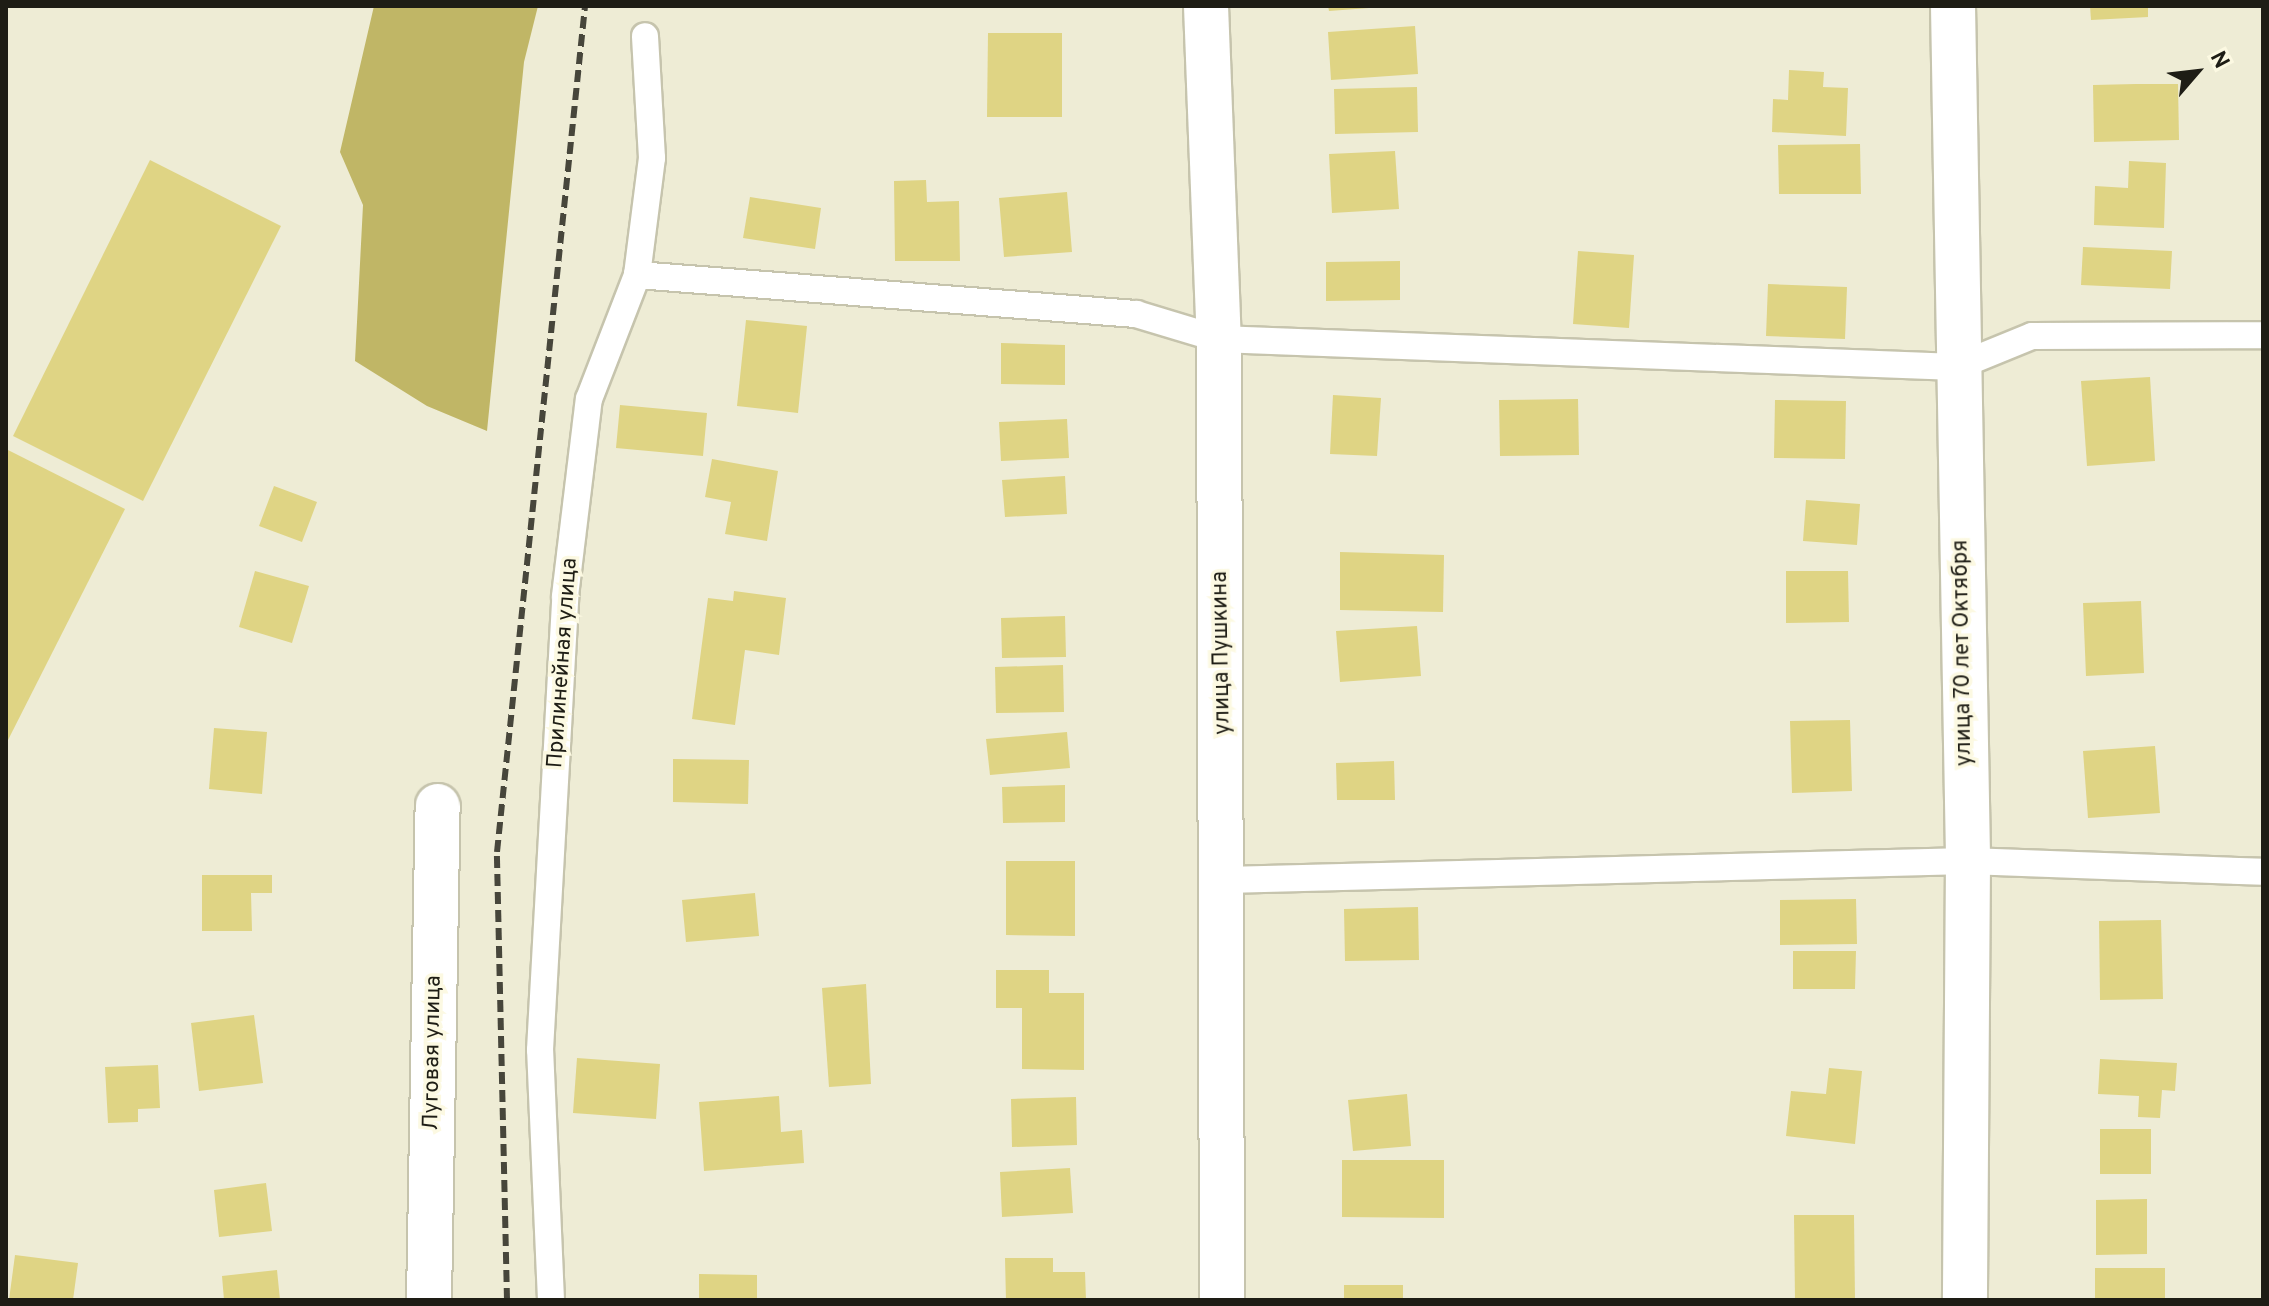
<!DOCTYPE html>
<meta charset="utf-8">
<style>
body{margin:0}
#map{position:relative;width:2269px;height:1306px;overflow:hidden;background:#eeecd5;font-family:Overpass,sans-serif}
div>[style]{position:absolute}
.forest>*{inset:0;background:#c0b666}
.building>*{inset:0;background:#dfd484}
.roads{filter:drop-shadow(2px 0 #c6c4ad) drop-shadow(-2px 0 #c6c4ad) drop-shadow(0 2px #c6c4ad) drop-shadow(0 -2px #c6c4ad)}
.service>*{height:26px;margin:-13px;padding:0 13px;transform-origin:13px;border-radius:13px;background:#fff}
.minor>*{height:44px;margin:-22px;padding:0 22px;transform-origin:22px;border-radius:22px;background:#fff}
.rail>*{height:6px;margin-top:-3px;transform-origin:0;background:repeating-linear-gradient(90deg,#47463b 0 12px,transparent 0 18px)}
span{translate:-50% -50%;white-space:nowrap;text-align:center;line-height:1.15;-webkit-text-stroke:7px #fcf9e2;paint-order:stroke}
.street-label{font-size:22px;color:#1e1d15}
.frame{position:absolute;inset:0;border:8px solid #1e1d15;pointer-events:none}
.north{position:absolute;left:2157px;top:32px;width:80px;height:80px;-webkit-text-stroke:6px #fcf9e2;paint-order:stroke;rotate:62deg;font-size:22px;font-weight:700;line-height:32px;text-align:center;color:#1e1d15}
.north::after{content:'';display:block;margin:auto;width:28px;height:36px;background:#1e1d15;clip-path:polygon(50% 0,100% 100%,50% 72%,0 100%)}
</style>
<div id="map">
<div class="forest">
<i style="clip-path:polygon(374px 6px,538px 6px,524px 62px,487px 431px,427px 406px,355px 361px,363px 205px,340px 152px)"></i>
</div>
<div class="building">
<i style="clip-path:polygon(1328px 6px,1369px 6px,1369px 8px,1329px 11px)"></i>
<i style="clip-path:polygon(2090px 6px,2148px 6px,2148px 17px,2091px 20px)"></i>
<i style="clip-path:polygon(1415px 26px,1418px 74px,1331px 80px,1328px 32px)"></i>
<i style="clip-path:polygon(988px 33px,1062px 33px,1062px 117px,987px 117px)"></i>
<i style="clip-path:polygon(1789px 70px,1824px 72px,1823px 87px,1848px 88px,1846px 136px,1772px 132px,1773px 99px,1788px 100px)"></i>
<i style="clip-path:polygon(2136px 84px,2178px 84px,2179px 140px,2094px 142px,2093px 85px)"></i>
<i style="clip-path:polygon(1417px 87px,1418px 132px,1335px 134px,1334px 89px)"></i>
<i style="clip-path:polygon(1860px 144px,1861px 194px,1779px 194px,1778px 145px)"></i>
<i style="clip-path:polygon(1395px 151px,1399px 209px,1332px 213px,1329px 154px)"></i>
<i style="clip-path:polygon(150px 160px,281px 226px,143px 501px,13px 436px)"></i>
<i style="clip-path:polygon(2129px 161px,2166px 163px,2164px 228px,2094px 225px,2095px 186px,2128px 188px)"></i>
<i style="clip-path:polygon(926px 180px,927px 202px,959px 201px,960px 261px,895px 261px,894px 181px)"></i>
<i style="clip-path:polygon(1067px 192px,1072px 252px,1004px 257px,999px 198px)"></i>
<i style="clip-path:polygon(750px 197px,821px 208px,815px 249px,743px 238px)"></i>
<i style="clip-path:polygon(2083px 247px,2172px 251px,2170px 289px,2081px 285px)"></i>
<i style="clip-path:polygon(1578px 251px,1634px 255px,1629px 328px,1573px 324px)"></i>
<i style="clip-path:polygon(1400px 261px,1400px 300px,1326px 301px,1326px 262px)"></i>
<i style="clip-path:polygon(1768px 284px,1847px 287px,1845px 339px,1766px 336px)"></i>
<i style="clip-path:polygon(746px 320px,807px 326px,798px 413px,737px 406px)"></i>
<i style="clip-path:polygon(1001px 343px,1065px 345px,1065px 385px,1001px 384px)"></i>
<i style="clip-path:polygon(2150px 377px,2155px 461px,2087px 466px,2081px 381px)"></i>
<i style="clip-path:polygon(1333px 395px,1381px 398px,1377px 456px,1330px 454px)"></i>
<i style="clip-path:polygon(1578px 399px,1579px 455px,1500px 456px,1499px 400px)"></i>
<i style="clip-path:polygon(1775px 400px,1846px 401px,1845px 459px,1774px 458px)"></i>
<i style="clip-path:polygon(620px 405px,707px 413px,703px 456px,616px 448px)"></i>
<i style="clip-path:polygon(1067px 419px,1069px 458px,1001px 461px,999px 422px)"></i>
<i style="clip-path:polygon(6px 449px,125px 509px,6px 744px)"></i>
<i style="clip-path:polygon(712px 459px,778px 471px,767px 541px,725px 534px,731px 502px,705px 497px)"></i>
<i style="clip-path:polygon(1065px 476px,1067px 514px,1005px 517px,1002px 480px)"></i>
<i style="clip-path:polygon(274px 486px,317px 502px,302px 542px,259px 526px)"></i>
<i style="clip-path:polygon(1806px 500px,1860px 504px,1857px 545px,1803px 541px)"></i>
<i style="clip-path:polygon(1340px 552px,1444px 555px,1443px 612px,1340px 610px)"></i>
<i style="clip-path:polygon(255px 571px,309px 586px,292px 643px,239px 627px)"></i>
<i style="clip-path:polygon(1786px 571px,1848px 571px,1849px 622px,1786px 623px)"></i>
<i style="clip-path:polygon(734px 591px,786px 598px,779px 655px,745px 650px,735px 725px,692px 719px,708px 598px,733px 601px)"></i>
<i style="clip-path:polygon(2141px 601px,2144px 673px,2086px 676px,2083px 603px)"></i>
<i style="clip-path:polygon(1065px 616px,1066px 657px,1002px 658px,1001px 618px)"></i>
<i style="clip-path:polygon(1417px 626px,1421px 676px,1340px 682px,1336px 631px)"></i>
<i style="clip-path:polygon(1063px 665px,1064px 712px,996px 713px,995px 667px)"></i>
<i style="clip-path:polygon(1850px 720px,1852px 791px,1792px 793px,1790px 721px)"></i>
<i style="clip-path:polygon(214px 728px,267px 732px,262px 794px,209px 789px)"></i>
<i style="clip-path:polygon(1067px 732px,1070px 768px,990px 775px,986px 739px)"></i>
<i style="clip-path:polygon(2155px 746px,2160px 813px,2088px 818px,2083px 751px)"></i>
<i style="clip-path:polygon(673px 759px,749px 760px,748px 804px,673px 802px)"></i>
<i style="clip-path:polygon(1394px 761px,1395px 800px,1337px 800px,1336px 763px)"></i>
<i style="clip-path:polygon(1065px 785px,1065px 822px,1003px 823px,1002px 787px)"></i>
<i style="clip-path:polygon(1006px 861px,1075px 861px,1075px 936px,1006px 935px)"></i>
<i style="clip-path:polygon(202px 875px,272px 875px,272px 893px,251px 893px,252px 931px,202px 931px)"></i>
<i style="clip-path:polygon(755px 893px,759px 936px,686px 942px,682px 900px)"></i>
<i style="clip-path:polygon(1856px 899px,1857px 944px,1780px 945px,1780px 900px)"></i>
<i style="clip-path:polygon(1418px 907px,1419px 960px,1345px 961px,1344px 909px)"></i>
<i style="clip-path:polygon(2161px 920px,2163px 999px,2100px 1000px,2099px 921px)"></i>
<i style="clip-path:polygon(1793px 951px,1856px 951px,1855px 989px,1793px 989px)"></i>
<i style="clip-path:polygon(996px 970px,1049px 970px,1049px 993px,1084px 993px,1084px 1070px,1022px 1069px,1022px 1008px,996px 1008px)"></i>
<i style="clip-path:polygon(866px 984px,871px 1084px,829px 1087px,822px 988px)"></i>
<i style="clip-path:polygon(254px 1015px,263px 1083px,199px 1091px,191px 1023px)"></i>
<i style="clip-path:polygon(577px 1058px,660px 1064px,656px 1119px,573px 1113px)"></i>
<i style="clip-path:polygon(2100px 1059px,2177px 1063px,2175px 1091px,2162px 1090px,2160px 1118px,2138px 1117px,2139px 1096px,2098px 1094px)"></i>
<i style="clip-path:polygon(158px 1065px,160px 1108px,138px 1109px,138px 1122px,108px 1123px,105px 1067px)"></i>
<i style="clip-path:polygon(1829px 1068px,1862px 1071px,1855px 1144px,1786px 1136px,1791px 1091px,1826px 1094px)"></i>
<i style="clip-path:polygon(1407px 1094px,1411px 1146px,1353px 1151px,1348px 1100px)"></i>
<i style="clip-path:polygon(779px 1096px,781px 1132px,802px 1130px,804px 1163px,704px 1171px,699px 1102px)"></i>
<i style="clip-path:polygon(1076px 1097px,1077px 1145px,1012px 1147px,1011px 1099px)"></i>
<i style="clip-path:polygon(2100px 1129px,2151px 1129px,2151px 1174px,2100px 1174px)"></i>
<i style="clip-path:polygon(1342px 1160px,1444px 1160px,1444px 1218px,1342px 1217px)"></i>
<i style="clip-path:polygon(1070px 1168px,1073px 1213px,1002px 1217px,1000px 1172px)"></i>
<i style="clip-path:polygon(266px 1183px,272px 1231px,219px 1237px,214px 1190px)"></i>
<i style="clip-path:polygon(2147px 1199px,2147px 1254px,2096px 1255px,2096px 1200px)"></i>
<i style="clip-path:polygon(1794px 1215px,1854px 1215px,1855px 1300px,1795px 1300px)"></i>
<i style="clip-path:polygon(15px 1255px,78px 1263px,73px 1300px,9px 1300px)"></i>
<i style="clip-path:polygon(1005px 1258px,1053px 1258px,1053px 1272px,1085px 1272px,1086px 1300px,1006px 1300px)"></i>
<i style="clip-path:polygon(2095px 1268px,2165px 1268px,2165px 1300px,2095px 1300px)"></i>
<i style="clip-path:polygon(277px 1270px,280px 1300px,224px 1300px,222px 1276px)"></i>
<i style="clip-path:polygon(699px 1274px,757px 1275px,757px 1300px,699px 1300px)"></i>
<i style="clip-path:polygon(1344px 1285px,1403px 1285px,1403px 1300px,1344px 1300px)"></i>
</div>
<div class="roads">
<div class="service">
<i style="left:637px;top:275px;width:501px;rotate:4.47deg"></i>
<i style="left:1136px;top:314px;width:87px;rotate:16.8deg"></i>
<i style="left:1219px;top:339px;width:738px;rotate:2.18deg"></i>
<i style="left:1956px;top:367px;width:82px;rotate:-22.2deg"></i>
<i style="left:2032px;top:336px;width:231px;rotate:-0.2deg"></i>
<i style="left:1225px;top:880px;width:743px;rotate:-1.46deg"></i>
<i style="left:1968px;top:861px;width:295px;rotate:2.1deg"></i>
<i style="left:551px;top:1300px;width:250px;rotate:-92.5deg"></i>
<i style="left:540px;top:1050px;width:455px;rotate:-86.8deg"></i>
<i style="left:565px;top:596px;width:198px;rotate:-83.1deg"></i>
<i style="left:589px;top:399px;width:133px;rotate:-68.8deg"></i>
<i style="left:637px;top:275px;width:118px;rotate:-82.7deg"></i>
<i style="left:652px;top:158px;width:122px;rotate:-93.3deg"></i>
</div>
<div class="minor">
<i style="left:1206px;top:6px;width:333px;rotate:87.8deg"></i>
<i style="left:1219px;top:339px;width:961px;rotate:89.82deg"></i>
<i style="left:1953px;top:6px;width:855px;rotate:88.99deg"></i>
<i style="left:1968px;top:861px;width:439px;rotate:90.4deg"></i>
<i style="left:429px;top:1300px;width:494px;rotate:-89deg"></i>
</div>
</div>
<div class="rail">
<i style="left:507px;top:1300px;width:448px;rotate:-91.3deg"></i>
<i style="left:497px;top:852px;width:851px;rotate:-84.06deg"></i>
</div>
<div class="street-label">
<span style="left:1222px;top:653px;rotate:-91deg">улица Пушкина</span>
<span style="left:1963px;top:653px;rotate:-91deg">улица 70 лет Октября</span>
<span style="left:563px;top:663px;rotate:-86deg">Прилинейная улица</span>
<span style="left:433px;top:1053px;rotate:-89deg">Луговая улица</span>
</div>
<div class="frame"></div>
<div class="north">N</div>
</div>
